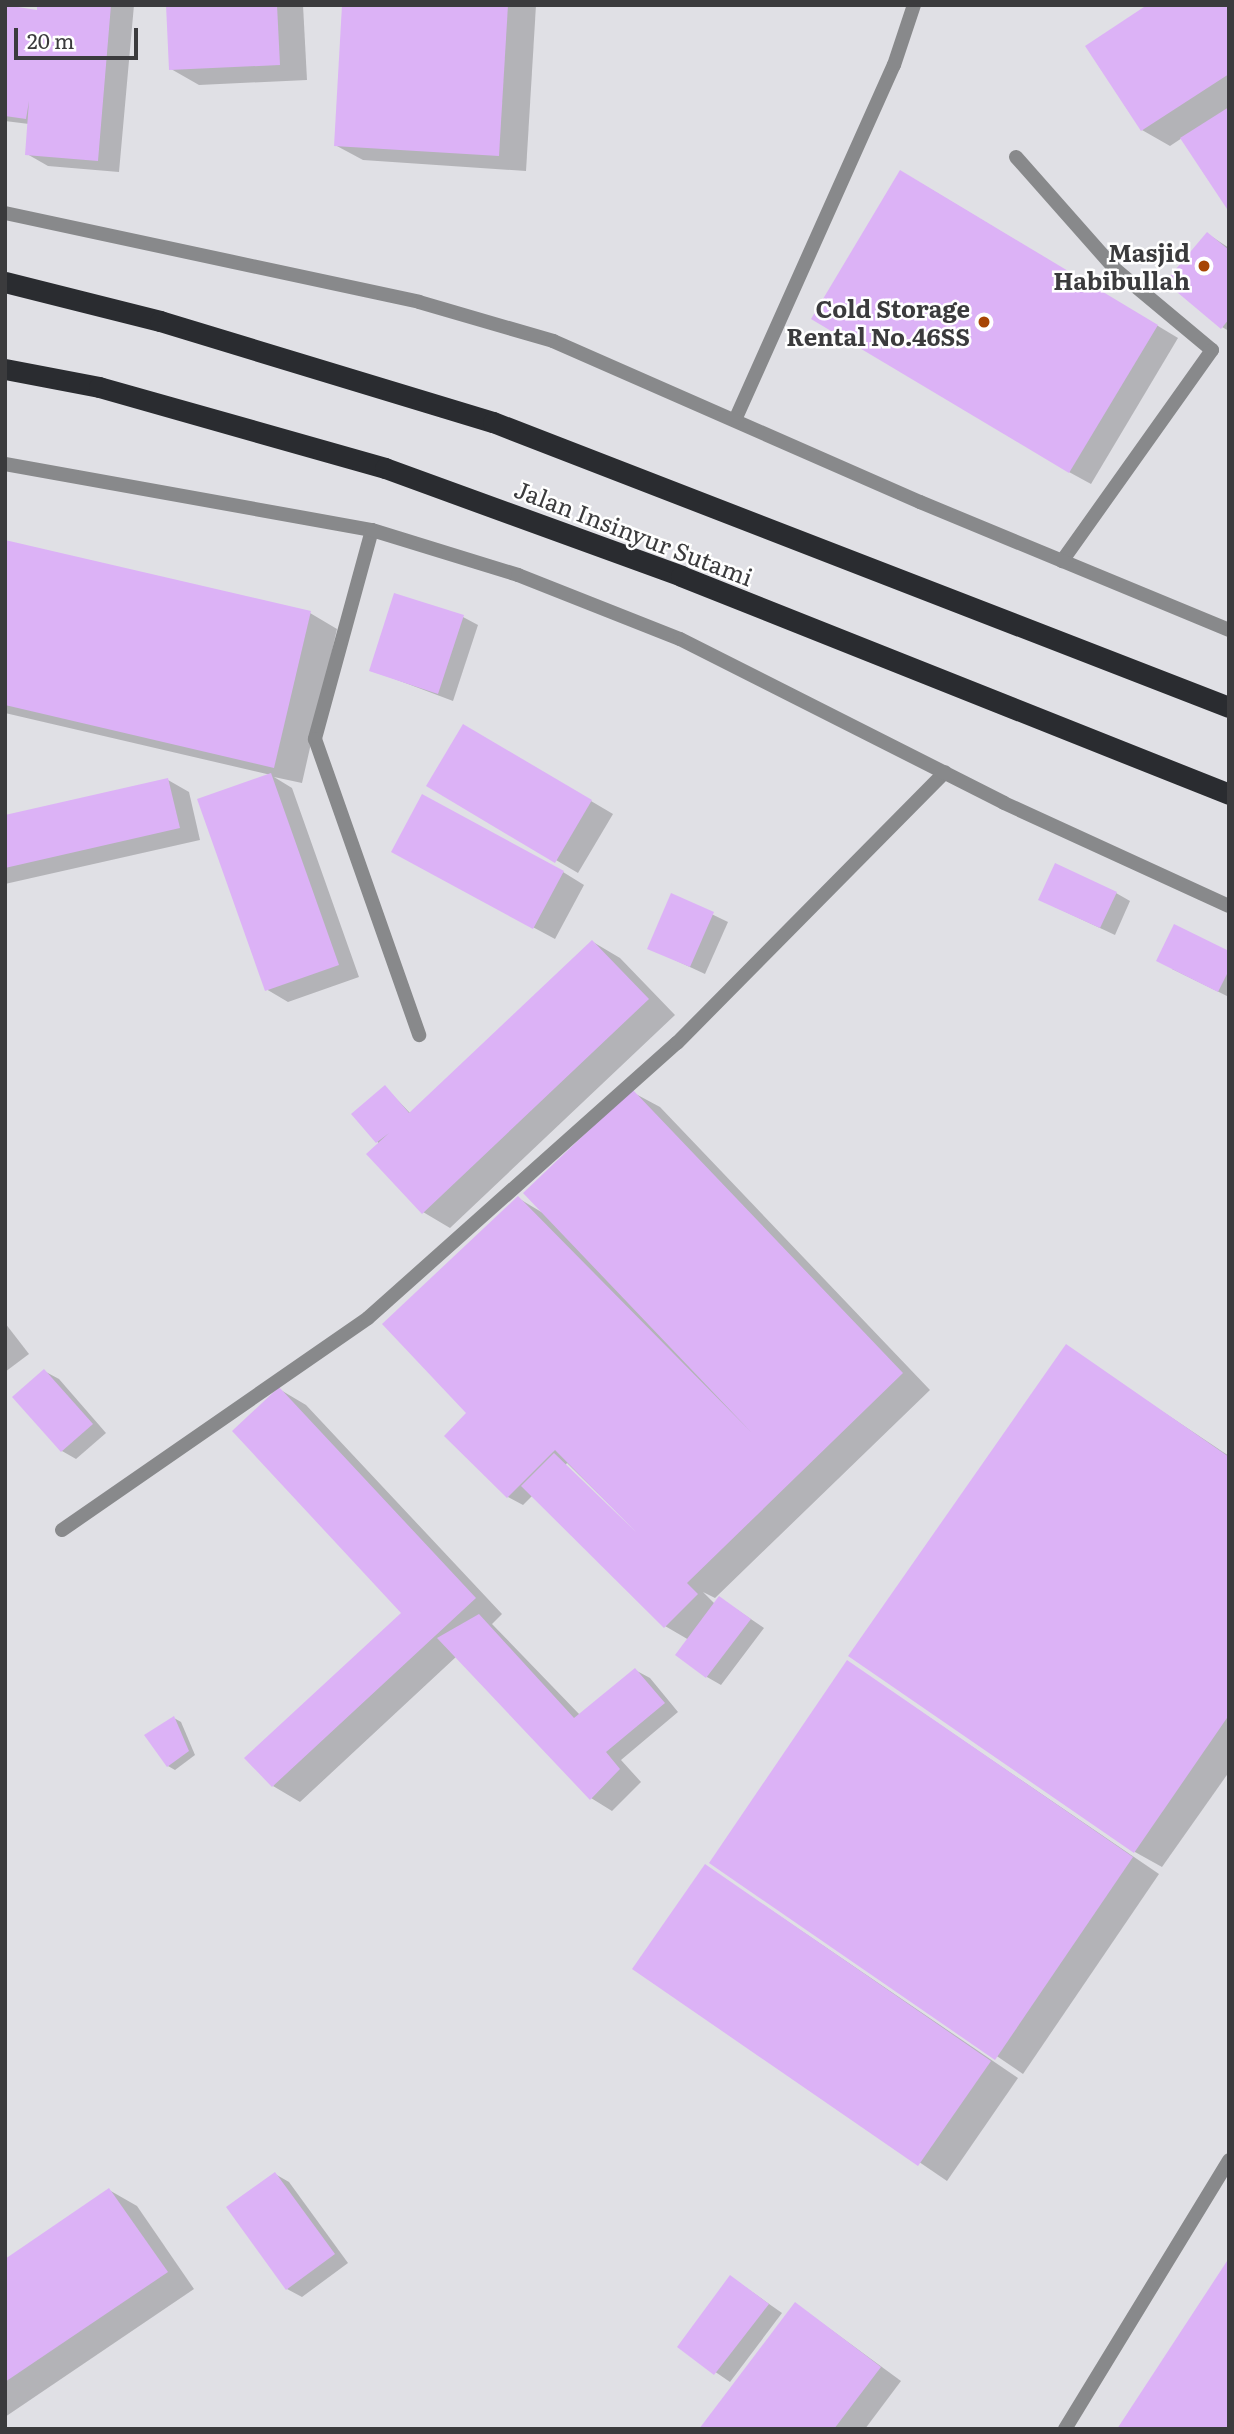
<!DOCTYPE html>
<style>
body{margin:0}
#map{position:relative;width:1234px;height:2434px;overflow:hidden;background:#e0e0e5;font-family:Literata,serif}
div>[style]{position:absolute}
.shadow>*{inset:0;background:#0003}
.building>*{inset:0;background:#dcb2f6}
.service>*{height:14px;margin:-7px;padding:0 7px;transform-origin:7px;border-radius:7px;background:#88898b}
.minor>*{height:14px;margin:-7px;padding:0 7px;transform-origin:7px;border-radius:7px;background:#88898b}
.tertiary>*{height:14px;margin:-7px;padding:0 7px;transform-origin:7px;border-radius:7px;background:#88898b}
.motorway>*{height:21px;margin:-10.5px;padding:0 10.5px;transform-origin:10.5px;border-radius:10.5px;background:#2a2c30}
.dots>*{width:19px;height:19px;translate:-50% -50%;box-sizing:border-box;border:4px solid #fff;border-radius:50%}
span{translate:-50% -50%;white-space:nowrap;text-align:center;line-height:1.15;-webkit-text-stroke:5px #fff;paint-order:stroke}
.poi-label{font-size:24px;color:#3b3b3d;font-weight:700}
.right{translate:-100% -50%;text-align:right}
.street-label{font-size:24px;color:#3b3b3d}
.frame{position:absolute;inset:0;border:7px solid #3b3b3d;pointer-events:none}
.scale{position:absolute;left:14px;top:28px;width:124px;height:32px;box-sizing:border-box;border:4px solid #3b3b3d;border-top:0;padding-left:9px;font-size:21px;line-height:24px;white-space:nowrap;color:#3b3b3d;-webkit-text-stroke:5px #fff;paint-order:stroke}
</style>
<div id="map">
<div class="shadow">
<i style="clip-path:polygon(39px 5px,134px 5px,119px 172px,48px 166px,27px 154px,29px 124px,5px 121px,5px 7px,38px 12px)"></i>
<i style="clip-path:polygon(168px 5px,303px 5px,307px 80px,199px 85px,171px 69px)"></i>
<i style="clip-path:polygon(344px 5px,536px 5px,526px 171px,363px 160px,335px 145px)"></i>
<i style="clip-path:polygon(1229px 5px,1229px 209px,1182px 138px,1170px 146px,1142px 130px)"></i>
<i style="clip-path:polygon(922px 184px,1178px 338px,1091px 484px,1069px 472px)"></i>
<i style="clip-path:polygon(1208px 234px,1229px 248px,1229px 331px,1222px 327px)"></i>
<i style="clip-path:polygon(5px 542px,310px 613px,337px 629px,302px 783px,274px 777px,292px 788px,359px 977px,288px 1002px,266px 989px,271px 775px,5px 713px)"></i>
<i style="clip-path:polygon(463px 617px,478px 625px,453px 701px,371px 670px)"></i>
<i style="clip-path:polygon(464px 726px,613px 814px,578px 873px,429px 785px)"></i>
<i style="clip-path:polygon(168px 780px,189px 792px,200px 840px,5px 884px,5px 816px)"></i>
<i style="clip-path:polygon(415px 864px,563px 872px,584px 885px,555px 939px)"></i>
<i style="clip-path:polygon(1116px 893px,1130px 901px,1115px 935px,1055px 907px)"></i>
<i style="clip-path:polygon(672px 895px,728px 922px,705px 974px,649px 948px)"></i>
<i style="clip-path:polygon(593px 942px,620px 958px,675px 1015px,450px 1228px,423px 1212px,377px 1141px,385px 1087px,411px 1114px)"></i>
<i style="clip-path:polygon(1229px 953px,1229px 997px,1172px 969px)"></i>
<i style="clip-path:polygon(evenodd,632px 1092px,660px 1107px,930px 1390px,715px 1598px,703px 1592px,715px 1604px,720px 1598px,764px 1628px,721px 1685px,707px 1677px,689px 1640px,665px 1626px,533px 1495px,523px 1505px,508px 1497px,446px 1436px,469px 1413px,518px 1198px,543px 1213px,632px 1092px,567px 1463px,678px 1572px,565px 1466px,567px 1463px)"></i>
<i style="clip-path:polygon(5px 1323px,29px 1354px,5px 1372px)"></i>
<i style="clip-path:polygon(1066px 1347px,1229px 1456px,1229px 1772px,1162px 1867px,1135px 1852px)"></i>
<i style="clip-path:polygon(44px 1371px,59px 1379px,106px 1433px,76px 1459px,62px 1451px)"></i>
<i style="clip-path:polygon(279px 1389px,306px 1405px,502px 1614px,492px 1624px,580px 1715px,635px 1670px,650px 1678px,678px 1712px,621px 1760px,641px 1782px,612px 1811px,591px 1798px,457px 1656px,300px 1802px,273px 1786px,403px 1613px)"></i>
<i style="clip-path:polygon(848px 1662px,1159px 1874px,1023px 2074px,712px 1862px)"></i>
<i style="clip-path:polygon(174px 1718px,181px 1722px,195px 1755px,175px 1770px,168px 1766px)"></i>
<i style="clip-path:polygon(706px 1866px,1018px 2078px,947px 2181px,635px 1968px)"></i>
<i style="clip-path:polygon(275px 2174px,289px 2182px,348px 2263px,302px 2297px,287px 2289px)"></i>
<i style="clip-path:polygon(109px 2190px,137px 2206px,194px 2289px,5px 2417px,5px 2261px)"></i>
<i style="clip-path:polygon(731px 2277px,782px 2313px,730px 2382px,679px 2347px)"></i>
<i style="clip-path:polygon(796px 2304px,901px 2381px,865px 2429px,701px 2429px)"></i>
</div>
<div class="building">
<i style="clip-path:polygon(5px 5px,37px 10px,37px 5px,111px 5px,98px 161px,25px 155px,29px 101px,26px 119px,5px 116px)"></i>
<i style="clip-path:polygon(166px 5px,277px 5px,280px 65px,169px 70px)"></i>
<i style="clip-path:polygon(342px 5px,508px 5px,499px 156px,334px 146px)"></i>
<i style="clip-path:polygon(1147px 5px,1229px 5px,1229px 74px,1141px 131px,1085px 46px)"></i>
<i style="clip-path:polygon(1229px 107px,1229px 212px,1180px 138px)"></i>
<i style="clip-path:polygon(900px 170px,1158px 325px,1069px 473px,811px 319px)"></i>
<i style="clip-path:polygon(1207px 232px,1229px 250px,1229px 319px,1221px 329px,1165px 282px)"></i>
<i style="clip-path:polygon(5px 540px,311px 611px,274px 768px,5px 705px)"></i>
<i style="clip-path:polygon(394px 593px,464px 615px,438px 694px,369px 671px)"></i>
<i style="clip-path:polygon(463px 724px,592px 800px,555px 863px,426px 786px)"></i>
<i style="clip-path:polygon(271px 773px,339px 965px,265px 991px,197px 799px)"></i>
<i style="clip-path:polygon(168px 778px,180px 828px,5px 868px,5px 815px)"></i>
<i style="clip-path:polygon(422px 794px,564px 871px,533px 929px,391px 852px)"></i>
<i style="clip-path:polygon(1055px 863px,1117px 892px,1100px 928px,1038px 900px)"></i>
<i style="clip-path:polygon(671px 893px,714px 912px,690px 967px,647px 949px)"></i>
<i style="clip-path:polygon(1174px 924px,1229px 951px,1229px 970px,1218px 992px,1156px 961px)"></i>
<i style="clip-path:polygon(592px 940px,649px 999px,422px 1214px,366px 1154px,389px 1133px,376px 1143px,351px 1114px,385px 1085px,409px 1113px)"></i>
<i style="clip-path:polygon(632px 1089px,903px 1373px,687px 1583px,698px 1594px,664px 1628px,521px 1486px,554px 1453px,636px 1532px,555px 1450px,507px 1498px,444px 1436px,466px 1413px,382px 1324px,518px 1196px,752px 1433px,523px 1193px)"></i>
<i style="clip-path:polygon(1066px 1344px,1229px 1457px,1229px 1715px,1134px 1853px,848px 1656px)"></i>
<i style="clip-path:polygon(44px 1369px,93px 1424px,61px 1452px,12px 1397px)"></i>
<i style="clip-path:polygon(279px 1387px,476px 1598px,272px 1787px,244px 1758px,401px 1613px,232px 1431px)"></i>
<i style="clip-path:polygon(719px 1596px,751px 1619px,706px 1678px,675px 1655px)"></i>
<i style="clip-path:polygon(479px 1614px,574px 1718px,635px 1668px,665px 1703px,606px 1752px,620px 1769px,590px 1800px,437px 1638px)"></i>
<i style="clip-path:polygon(847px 1660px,1133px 1857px,995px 2060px,709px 1863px)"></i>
<i style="clip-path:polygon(174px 1716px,189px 1751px,167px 1767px,144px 1735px)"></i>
<i style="clip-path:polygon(705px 1864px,991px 2061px,918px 2166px,632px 1969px)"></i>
<i style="clip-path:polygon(275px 2172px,335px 2254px,286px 2290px,226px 2207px)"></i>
<i style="clip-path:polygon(109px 2188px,168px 2272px,5px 2382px,5px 2259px)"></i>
<i style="clip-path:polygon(1229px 2258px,1229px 2429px,1117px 2429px)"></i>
<i style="clip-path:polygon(730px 2275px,769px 2304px,714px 2375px,677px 2347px)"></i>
<i style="clip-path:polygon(795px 2302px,881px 2367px,834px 2429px,699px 2429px)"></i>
</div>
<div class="service">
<i style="left:735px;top:420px;width:389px;rotate:-65.9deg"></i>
<i style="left:894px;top:65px;width:63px;rotate:-71.6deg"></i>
<i style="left:372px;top:530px;width:217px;rotate:105.3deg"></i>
<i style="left:315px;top:739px;width:314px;rotate:70.6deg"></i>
<i style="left:62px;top:1530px;width:372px;rotate:-34.7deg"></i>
<i style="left:368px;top:1318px;width:414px;rotate:-41.7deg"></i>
<i style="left:677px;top:1043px;width:381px;rotate:-45.3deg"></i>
<i style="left:1065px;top:2429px;width:315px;rotate:-58.6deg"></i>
</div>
<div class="minor">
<i style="left:1016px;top:157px;width:151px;rotate:48.5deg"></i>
<i style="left:1116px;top:270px;width:125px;rotate:39.8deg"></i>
<i style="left:1212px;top:350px;width:259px;rotate:125.4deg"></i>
</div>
<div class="tertiary">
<i style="left:5px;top:213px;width:423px;rotate:12.1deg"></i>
<i style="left:419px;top:302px;width:140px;rotate:16.2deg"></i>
<i style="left:553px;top:341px;width:401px;rotate:23.7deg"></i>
<i style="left:920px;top:502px;width:334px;rotate:22.5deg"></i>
<i style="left:5px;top:464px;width:373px;rotate:10.2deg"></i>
<i style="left:372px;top:530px;width:153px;rotate:17.1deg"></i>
<i style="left:518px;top:575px;width:174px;rotate:21.6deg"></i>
<i style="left:680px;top:639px;width:363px;rotate:26.8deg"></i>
<i style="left:1004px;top:803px;width:247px;rotate:24.6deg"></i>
</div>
<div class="motorway">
<i style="left:5px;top:282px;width:160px;rotate:14.1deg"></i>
<i style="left:160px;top:321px;width:348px;rotate:16.9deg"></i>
<i style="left:493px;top:422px;width:789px;rotate:21.17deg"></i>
<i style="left:5px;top:369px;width:96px;rotate:10.8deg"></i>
<i style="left:99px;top:387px;width:297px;rotate:15.8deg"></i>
<i style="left:385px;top:468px;width:315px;rotate:20deg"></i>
<i style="left:681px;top:576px;width:590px;rotate:21.69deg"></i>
</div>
<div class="dots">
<i style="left:1204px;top:266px;background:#a64404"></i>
<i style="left:984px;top:322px;background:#a64404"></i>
</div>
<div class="poi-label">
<span class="right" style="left:1190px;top:266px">Masjid<br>Habibullah</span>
<span class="right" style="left:970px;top:322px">Cold Storage<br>Rental No.46SS</span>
</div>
<div class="street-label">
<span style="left:634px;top:532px;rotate:21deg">Jalan Insinyur Sutami</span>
</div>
<div class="frame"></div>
<div class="scale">20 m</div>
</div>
